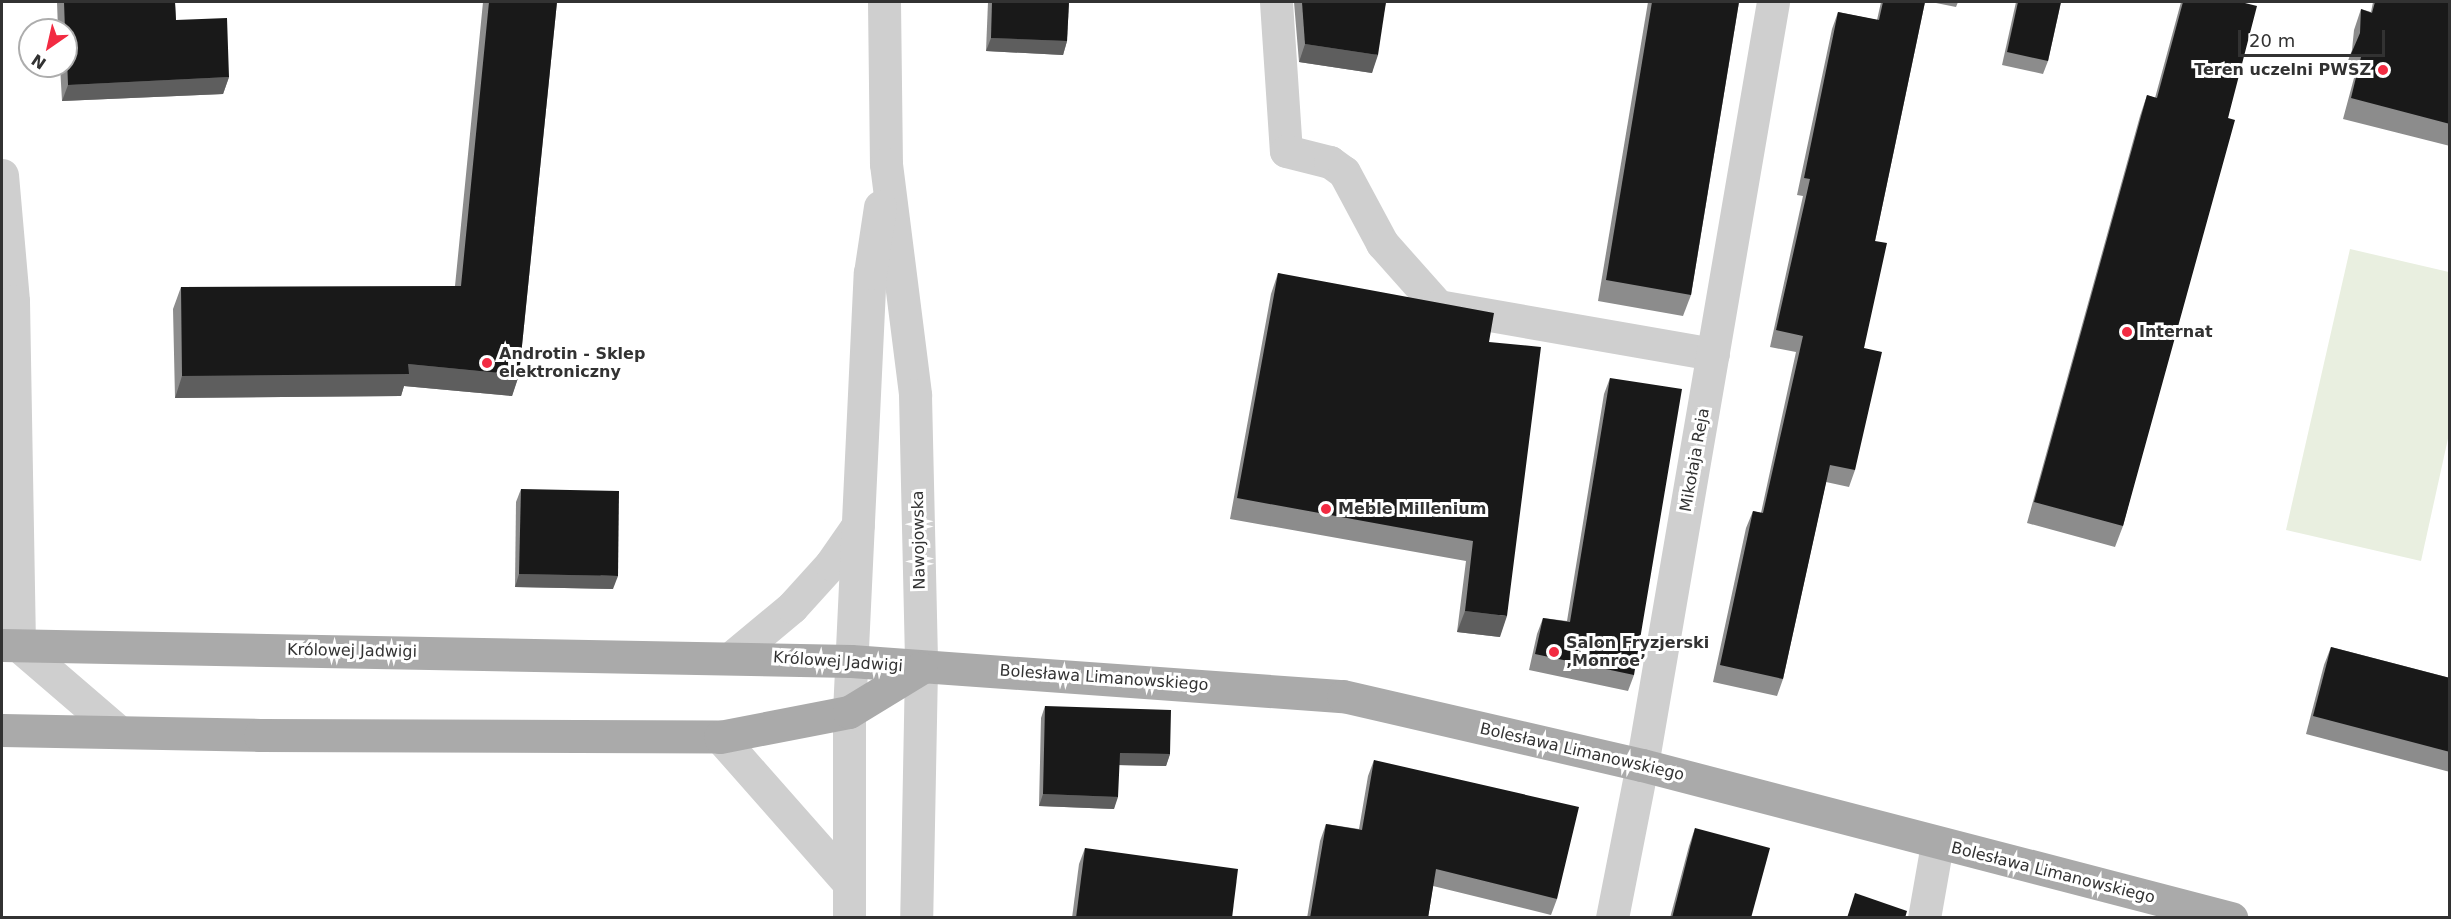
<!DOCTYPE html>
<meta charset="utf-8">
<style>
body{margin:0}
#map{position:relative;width:2451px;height:919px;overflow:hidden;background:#fff;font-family:"DejaVu Sans",sans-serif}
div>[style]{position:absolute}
.green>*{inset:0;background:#e9efe0}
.minor>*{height:33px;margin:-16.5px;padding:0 16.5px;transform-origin:16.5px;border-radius:16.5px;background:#cfcfcf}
.major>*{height:33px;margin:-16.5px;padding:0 16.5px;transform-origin:16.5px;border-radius:16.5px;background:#aaa}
.wall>*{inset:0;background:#8c8c8c}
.shaded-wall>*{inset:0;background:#5e5e5e}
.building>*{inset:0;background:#191919}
.dots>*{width:16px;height:16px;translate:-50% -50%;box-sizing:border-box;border:3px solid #fff;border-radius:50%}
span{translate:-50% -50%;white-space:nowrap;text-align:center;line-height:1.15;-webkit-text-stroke:6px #fff;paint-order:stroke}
.poi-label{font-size:16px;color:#323232;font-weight:700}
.right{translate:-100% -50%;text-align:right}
.left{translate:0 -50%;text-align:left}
.street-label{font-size:16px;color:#323232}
.frame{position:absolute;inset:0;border:3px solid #323232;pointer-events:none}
.north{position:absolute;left:18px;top:18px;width:60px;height:60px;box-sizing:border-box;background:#fff;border:2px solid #adadad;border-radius:50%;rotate:214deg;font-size:16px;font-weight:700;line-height:24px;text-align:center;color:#323232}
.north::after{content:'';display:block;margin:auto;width:21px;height:27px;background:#f22b42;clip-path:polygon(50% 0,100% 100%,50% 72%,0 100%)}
.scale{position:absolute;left:2238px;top:30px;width:147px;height:27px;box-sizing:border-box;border:3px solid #323232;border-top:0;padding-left:8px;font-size:18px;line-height:21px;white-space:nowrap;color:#323232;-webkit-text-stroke:4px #fff;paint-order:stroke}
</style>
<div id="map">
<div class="green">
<i style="clip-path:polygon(2350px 249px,2449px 272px,2449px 434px,2421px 561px,2286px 530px)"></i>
</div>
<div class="minor">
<i style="left:884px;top:2px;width:162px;rotate:89.3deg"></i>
<i style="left:886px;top:164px;width:233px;rotate:82.8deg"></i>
<i style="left:915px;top:395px;width:273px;rotate:88.7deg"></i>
<i style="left:921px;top:668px;width:250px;rotate:91.1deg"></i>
<i style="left:1276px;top:2px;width:149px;rotate:86.2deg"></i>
<i style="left:1286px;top:151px;width:45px;rotate:14deg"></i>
<i style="left:1330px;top:162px;width:17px;rotate:36deg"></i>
<i style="left:1344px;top:172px;width:81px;rotate:61.8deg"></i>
<i style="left:1382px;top:243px;width:84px;rotate:48.4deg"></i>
<i style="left:1438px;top:306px;width:279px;rotate:9.9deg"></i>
<i style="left:2px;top:175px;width:126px;rotate:85deg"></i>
<i style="left:13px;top:301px;width:345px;rotate:89deg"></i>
<i style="left:19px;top:646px;width:132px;rotate:40.7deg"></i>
<i style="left:732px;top:657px;width:78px;rotate:-39.8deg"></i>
<i style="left:792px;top:607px;width:58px;rotate:-47.8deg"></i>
<i style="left:831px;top:564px;width:47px;rotate:-55.3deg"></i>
<i style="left:720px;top:737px;width:193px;rotate:48.6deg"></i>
<i style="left:849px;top:918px;width:206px;rotate:-90deg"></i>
<i style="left:849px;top:712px;width:440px;rotate:-87.3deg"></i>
<i style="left:870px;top:273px;width:67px;rotate:-81.4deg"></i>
<i style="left:1612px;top:918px;width:156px;rotate:-78.9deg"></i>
<i style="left:1642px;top:765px;width:774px;rotate:-80.26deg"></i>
<i style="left:1924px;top:918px;width:75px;rotate:-80deg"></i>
</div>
<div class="major">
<i style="left:2px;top:645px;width:849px;rotate:1.08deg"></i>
<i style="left:851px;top:661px;width:493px;rotate:4.1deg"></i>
<i style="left:1343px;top:696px;width:307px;rotate:13deg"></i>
<i style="left:1642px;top:765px;width:609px;rotate:14.56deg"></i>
<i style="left:2px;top:730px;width:258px;rotate:1.1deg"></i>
<i style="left:260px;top:735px;width:460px;rotate:0.2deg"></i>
<i style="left:720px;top:737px;width:131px;rotate:-11deg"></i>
<i style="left:849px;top:712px;width:84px;rotate:-31.4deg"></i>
</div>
<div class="wall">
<i style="clip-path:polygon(57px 2px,175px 2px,176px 20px,229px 77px,223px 94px,62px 101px,60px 66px,66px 66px,66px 30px,58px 30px)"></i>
<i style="clip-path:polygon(483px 2px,557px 2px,519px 375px,512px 396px,404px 386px,401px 396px,175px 398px,173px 309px,181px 287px,455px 286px)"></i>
<i style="clip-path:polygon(988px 2px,1069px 2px,1067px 41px,1063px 55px,986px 51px)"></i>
<i style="clip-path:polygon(1294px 2px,1386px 2px,1372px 73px,1299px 62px)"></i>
<i style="clip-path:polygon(1648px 2px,1739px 2px,1691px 295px,1683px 316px,1598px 301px)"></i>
<i style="clip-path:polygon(1881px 2px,1925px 2px,1875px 241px,1864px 348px,1855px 470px,1849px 487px,1826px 482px,1783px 679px,1777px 696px,1713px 682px,1746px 528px,1753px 511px,1761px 513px,1796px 352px,1770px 347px,1803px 196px,1797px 195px,1832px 29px,1838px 12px,1877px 20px)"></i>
<i style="clip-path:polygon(1931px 2px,1958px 2px,1956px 7px)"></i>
<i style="clip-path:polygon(2016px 2px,2061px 2px,2048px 61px,2043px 74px,2002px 65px)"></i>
<i style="clip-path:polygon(2181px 2px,2241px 2px,2228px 118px,2123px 526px,2115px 547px,2027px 523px,2140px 116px,2147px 95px,2155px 98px)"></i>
<i style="clip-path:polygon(2373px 2px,2450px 2px,2450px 146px,2343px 119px,2354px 78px,2343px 74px,2352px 50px,2354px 30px,2361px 9px,2371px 12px)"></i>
<i style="clip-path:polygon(1278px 273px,1489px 342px,1500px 637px,1457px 632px,1466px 561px,1230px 519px,1271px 294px)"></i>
<i style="clip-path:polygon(1610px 378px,1634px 675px,1628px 691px,1529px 670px,1537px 634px,1543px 618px,1567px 621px,1604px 394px)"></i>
<i style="clip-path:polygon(521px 489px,613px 589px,515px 587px,516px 502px)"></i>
<i style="clip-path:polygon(2331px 647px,2450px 678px,2450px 772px,2306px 734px,2324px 665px)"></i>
<i style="clip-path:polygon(1045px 706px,1170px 754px,1166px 766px,1119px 765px,1114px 809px,1039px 806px,1041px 718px)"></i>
<i style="clip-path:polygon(1374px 760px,1557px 899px,1551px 915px,1433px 886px,1428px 918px,1307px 918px,1320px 841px,1326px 824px,1359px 829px,1368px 776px)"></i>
<i style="clip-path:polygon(1695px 828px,1751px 918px,1670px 918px,1689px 846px)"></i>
<i style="clip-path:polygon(1085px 848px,1232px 918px,1072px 918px,1079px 864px)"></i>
</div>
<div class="shaded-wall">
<i style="clip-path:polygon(991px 38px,1067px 41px,1063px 55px,986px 51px)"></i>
<i style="clip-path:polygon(1305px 44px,1378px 55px,1372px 73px,1299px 62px)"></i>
<i style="clip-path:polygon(229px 77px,223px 94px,62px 101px,68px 85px)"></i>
<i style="clip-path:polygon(408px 364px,519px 375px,512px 396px,404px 386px,401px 396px,175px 398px,182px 376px)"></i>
<i style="clip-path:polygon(519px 574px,618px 576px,613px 589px,515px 587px)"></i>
<i style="clip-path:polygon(1465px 611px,1507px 616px,1500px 637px,1457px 632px)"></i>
<i style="clip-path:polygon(1120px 753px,1170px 754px,1166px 766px,1115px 765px)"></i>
<i style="clip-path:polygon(1043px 794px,1118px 797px,1114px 809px,1039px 806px)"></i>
</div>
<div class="building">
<i style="clip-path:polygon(64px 2px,175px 2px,176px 20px,227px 18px,229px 77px,68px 85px,66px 30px,65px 30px)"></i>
<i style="clip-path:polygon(489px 2px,557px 2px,519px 375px,408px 364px,409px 374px,182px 376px,181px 287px,461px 286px)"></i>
<i style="clip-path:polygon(992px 2px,1069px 2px,1067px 41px,991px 38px)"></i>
<i style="clip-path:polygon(1302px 2px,1386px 2px,1378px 55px,1305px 44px)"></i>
<i style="clip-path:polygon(1652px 2px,1739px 2px,1691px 295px,1606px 280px)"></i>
<i style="clip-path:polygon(1883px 2px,1925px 2px,1875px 241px,1887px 243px,1864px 348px,1882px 352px,1855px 470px,1830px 465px,1783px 679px,1720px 665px,1753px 511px,1763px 513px,1803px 336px,1776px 330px,1810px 179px,1804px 178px,1838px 12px,1879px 20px)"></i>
<i style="clip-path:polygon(2018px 2px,2061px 2px,2048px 61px,2007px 52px)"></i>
<i style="clip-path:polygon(2183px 2px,2241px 2px,2257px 6px,2228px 118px,2235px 120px,2123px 526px,2034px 502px,2147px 95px,2157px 98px)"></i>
<i style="clip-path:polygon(2375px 2px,2450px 2px,2450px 124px,2351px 98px,2361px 57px,2351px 54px,2360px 33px,2361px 9px,2372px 13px)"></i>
<i style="clip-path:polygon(1278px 273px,1494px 313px,1489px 342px,1541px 347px,1507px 616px,1465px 611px,1473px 541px,1237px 498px)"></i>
<i style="clip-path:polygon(1610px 378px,1682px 389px,1634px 675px,1535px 654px,1543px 618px,1570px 622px)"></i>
<i style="clip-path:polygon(521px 489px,619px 491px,618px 576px,519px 574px)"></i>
<i style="clip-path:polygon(2331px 647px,2450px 678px,2450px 752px,2313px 716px)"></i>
<i style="clip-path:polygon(1045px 706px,1171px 710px,1170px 754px,1120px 753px,1118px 797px,1043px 794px)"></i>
<i style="clip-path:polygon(1374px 760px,1579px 807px,1557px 899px,1436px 869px,1428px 918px,1310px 918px,1326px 824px,1362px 830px)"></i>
<i style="clip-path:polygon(1695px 828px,1770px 848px,1751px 918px,1672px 918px)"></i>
<i style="clip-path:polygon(1085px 848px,1238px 869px,1232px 918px,1076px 918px)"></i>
<i style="clip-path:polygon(1855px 893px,1907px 911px,1905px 918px,1847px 918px)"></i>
</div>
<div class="dots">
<i style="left:2383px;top:70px;background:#f22b42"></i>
<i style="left:2127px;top:332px;background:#f22b42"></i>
<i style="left:487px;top:363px;background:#f22b42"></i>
<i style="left:1326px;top:509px;background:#f22b42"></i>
<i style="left:1554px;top:652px;background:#f22b42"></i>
</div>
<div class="poi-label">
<span class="right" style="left:2371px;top:70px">Teren uczelni PWSZ</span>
<span class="left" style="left:2139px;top:332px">Internat</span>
<span class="left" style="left:499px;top:363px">Androtin - Sklep<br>elektroniczny</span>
<span class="left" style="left:1338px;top:509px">Meble Millenium</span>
<span class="left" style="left:1566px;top:652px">Salon Fryzjerski<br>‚Monroe’</span>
</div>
<div class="street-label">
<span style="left:1695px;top:460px;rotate:-80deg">Mikołaja Reja</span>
<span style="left:919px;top:540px;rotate:-91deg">Nawojowska</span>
<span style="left:352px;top:651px;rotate:1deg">Królowej Jadwigi</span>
<span style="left:838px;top:662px;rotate:4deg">Królowej Jadwigi</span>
<span style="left:1104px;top:678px;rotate:4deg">Bolesława Limanowskiego</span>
<span style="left:1582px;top:752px;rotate:13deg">Bolesława Limanowskiego</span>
<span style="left:2053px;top:873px;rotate:14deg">Bolesława Limanowskiego</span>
</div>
<div class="frame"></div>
<div class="north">N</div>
<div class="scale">20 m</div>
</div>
